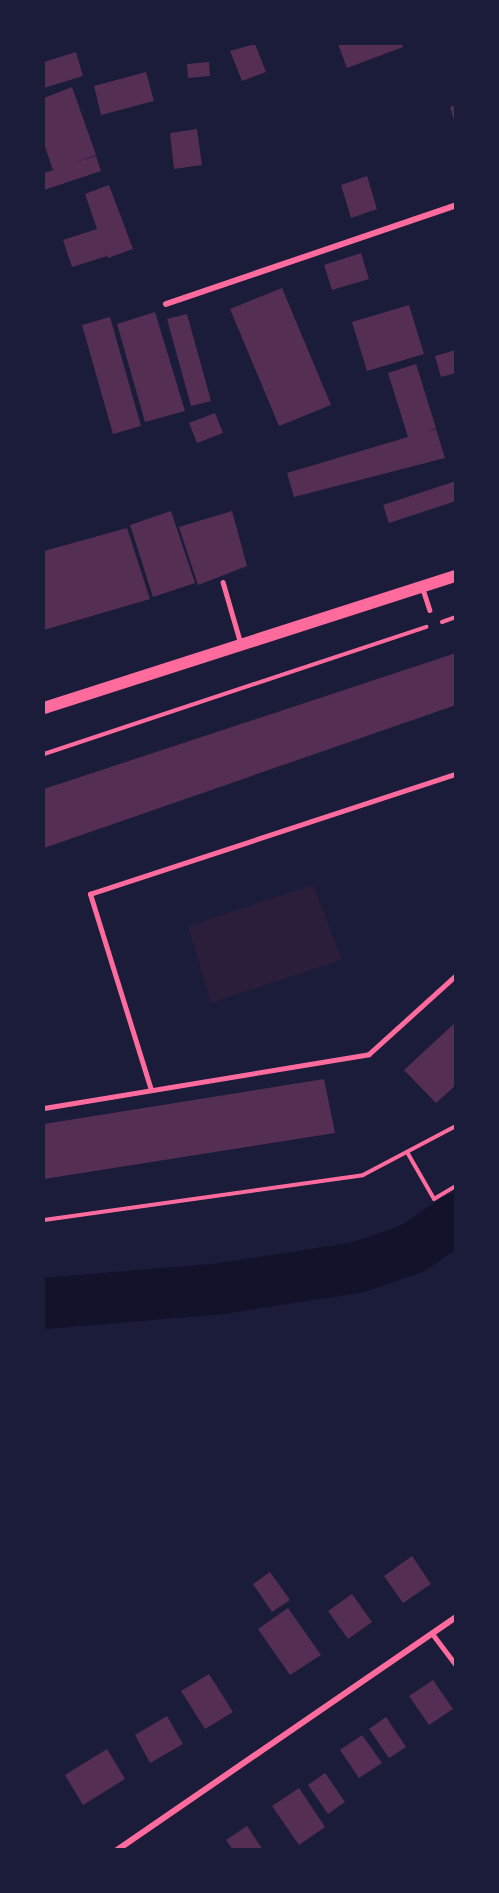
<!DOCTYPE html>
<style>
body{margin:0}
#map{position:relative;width:499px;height:1893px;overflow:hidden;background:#1b1b3a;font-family:Manrope,sans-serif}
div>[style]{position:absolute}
.green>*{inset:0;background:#2a1e3b}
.river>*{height:51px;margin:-25.5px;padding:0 25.5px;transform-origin:25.5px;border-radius:25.5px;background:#12122b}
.building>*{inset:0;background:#542f53}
.path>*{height:4px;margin:-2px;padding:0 2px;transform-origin:2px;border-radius:2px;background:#ff6b9d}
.service>*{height:4.5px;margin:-2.25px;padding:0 2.25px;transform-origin:2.25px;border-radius:2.25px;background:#ff6b9d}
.minor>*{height:6px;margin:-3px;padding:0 3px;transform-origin:3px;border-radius:3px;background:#ff6b9d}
.secondary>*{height:12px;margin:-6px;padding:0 6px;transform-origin:6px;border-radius:6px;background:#ff6b9d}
span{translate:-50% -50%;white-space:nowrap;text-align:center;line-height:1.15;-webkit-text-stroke:5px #1b1b3a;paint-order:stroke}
.frame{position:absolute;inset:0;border:45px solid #1b1b3a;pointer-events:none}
</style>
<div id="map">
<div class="green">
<i style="clip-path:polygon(313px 885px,342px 960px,211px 1003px,188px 926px)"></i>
</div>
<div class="river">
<i style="left:44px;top:1303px;width:178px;rotate:-4.8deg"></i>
<i style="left:221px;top:1288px;width:138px;rotate:-8.8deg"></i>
<i style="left:357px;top:1267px;width:58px;rotate:-19.1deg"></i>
<i style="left:412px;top:1248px;width:53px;rotate:-34.3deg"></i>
</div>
<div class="building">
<i style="clip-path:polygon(255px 44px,266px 72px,242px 81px,230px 51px)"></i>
<i style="clip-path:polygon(338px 44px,402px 44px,403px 47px,347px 68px)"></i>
<i style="clip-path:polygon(76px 52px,83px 76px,44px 88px,44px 62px)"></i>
<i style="clip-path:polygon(209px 62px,210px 76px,188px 78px,187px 64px)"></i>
<i style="clip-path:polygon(146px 72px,154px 101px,101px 115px,94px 86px)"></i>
<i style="clip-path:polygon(72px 87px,96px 155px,74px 163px,96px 156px,101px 171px,44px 190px,44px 173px,53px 170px,44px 144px,44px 98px)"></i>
<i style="clip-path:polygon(456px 105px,456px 123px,455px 123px,450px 107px)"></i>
<i style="clip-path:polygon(197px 129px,202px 165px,174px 169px,170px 133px)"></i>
<i style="clip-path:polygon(367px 176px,377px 209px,351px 218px,341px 185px)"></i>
<i style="clip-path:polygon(109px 185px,133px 249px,108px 258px,104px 246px,107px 256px,72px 267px,63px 240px,97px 229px,85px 194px)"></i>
<i style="clip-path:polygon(361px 253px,369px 279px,332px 290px,324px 265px)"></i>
<i style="clip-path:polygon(282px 288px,331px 405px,279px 426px,230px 309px)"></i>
<i style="clip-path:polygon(409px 305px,424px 354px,367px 371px,352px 322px)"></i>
<i style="clip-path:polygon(155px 312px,185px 411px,145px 422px,117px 324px)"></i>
<i style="clip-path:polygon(187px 314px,211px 401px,191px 406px,167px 319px)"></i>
<i style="clip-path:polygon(110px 317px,141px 426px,113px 434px,82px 325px)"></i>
<i style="clip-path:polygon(456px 350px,456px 373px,441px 377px,435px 356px)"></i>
<i style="clip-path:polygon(416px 364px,436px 428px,427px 432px,436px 429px,445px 458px,294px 497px,287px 473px,408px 437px,388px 373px)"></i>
<i style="clip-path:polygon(215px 413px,223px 433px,197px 443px,189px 423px)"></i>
<i style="clip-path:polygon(456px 481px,456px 501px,389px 523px,383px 505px)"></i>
<i style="clip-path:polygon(171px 511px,195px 583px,153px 597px,130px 525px)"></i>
<i style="clip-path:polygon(232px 511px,247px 566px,198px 585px,179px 527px)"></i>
<i style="clip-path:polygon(127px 528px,150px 599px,44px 630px,44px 551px)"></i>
<i style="clip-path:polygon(456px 653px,456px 705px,44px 848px,44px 789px)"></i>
<i style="clip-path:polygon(456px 1022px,456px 1085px,436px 1103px,404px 1070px)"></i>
<i style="clip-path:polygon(324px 1079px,335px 1133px,44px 1179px,44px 1124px)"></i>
<i style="clip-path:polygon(412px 1556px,431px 1584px,403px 1603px,384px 1576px)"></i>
<i style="clip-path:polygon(270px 1572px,290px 1600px,272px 1612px,253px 1584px)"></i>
<i style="clip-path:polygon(352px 1594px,372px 1622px,348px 1639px,328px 1611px)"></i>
<i style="clip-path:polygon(288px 1608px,321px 1655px,290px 1675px,258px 1629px)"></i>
<i style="clip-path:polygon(209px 1674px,233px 1712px,205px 1729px,181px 1691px)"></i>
<i style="clip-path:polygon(433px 1680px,453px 1709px,429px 1725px,409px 1696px)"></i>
<i style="clip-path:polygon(167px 1716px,183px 1744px,150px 1763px,135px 1735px)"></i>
<i style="clip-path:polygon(386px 1717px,406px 1747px,389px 1758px,369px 1729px)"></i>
<i style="clip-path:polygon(362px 1735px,382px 1763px,359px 1778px,340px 1750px)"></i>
<i style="clip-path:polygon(107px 1749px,125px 1779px,83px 1805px,65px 1775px)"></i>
<i style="clip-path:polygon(325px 1773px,345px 1802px,328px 1814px,308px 1785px)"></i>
<i style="clip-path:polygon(299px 1788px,325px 1827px,299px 1845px,272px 1806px)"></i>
<i style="clip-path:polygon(247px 1826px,263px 1850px,233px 1850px,226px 1840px)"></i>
</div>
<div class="path">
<i style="left:442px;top:622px;width:15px;rotate:-20deg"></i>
<i style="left:44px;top:754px;width:403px;rotate:-18.4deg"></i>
<i style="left:407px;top:1152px;width:54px;rotate:60.1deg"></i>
<i style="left:434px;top:1199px;width:26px;rotate:-31deg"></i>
<i style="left:44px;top:1220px;width:322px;rotate:-8deg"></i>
<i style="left:363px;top:1175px;width:105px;rotate:-27.8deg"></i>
</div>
<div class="service">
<i style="left:223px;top:582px;width:65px;rotate:73.8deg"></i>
<i style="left:423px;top:589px;width:22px;rotate:72deg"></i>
<i style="left:151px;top:1090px;width:205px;rotate:-107.3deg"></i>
<i style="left:90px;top:894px;width:385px;rotate:-18.2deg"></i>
<i style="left:44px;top:1108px;width:329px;rotate:-9.4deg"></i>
<i style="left:369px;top:1054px;width:118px;rotate:-42.2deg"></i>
<i style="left:432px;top:1633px;width:40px;rotate:53deg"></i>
</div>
<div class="minor">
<i style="left:166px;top:304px;width:306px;rotate:-18.8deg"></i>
<i style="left:117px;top:1850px;width:411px;rotate:-34.5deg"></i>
</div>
<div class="secondary">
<i style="left:44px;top:708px;width:433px;rotate:-17.8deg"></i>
</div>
<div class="frame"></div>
</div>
